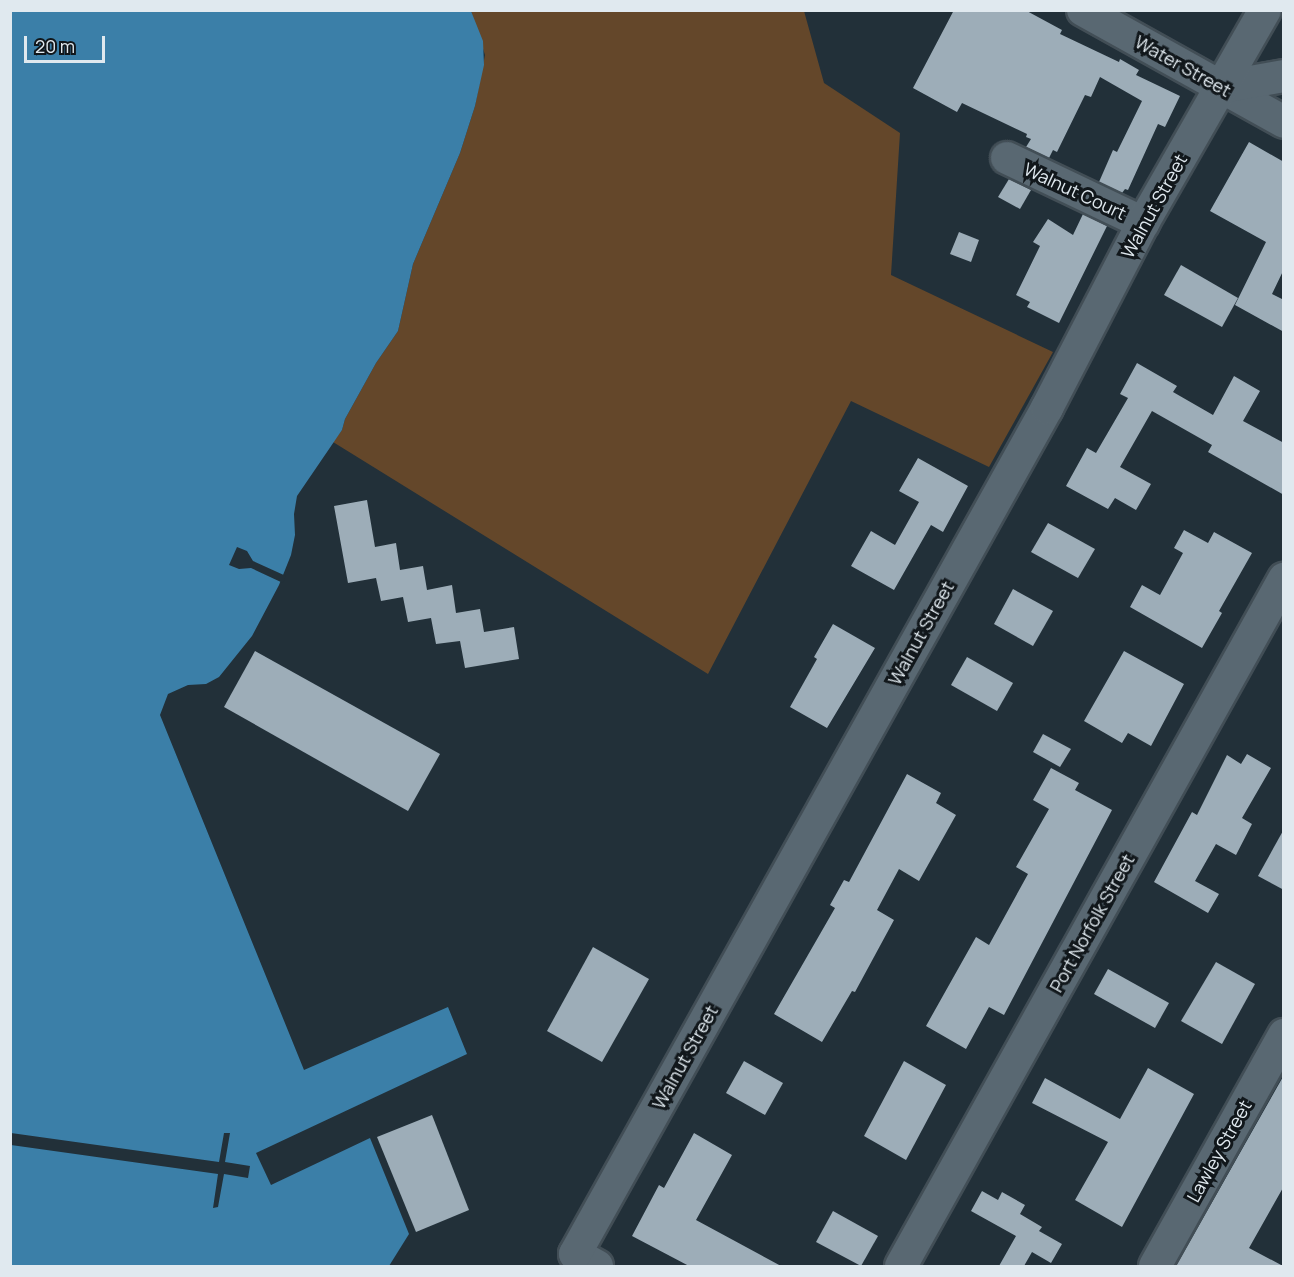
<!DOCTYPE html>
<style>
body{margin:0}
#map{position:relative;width:1294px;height:1277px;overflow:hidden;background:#223039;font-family:Manrope,sans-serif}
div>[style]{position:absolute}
.green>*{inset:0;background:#64472a}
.water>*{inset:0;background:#3b7fa8}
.pier>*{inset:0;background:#223039}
.building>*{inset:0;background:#9dadb8}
.roads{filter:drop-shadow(2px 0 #424e56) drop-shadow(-2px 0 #424e56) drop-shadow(0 2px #424e56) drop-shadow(0 -2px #424e56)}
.minor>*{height:32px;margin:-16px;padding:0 16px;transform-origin:16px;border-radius:16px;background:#596872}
span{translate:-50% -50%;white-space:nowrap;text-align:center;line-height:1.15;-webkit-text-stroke:6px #11171b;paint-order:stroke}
.street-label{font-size:18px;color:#e0e9ef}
.frame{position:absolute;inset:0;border:12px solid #e0e9ef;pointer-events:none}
.scale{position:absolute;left:24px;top:36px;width:81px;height:27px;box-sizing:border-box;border:3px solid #e0e9ef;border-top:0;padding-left:8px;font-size:18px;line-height:21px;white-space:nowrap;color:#e0e9ef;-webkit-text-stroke:4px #11171b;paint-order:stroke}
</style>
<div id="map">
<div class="green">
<i style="clip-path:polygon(471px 11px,804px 11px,824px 83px,900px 133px,891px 275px,1053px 352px,989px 467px,851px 401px,708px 674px,333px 442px,342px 430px,345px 419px,376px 363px,398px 331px,413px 264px,460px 153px,475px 106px,485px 55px)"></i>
</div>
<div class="water">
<i style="clip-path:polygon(10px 11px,471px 11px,483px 41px,484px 65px,475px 106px,460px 153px,413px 264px,398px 331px,376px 363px,345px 419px,342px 430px,297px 496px,294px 514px,295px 535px,291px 555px,279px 585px,252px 636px,219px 677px,206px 684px,188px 685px,168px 694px,160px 715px,304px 1070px,448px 1007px,467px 1054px,256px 1153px,271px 1185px,370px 1138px,409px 1234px,389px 1266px,11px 1266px)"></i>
</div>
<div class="pier">
<i style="clip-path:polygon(237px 547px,247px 551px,253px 561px,286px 576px,283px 583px,251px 568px,239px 569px,229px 565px)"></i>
<i style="clip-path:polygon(11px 1133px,219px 1162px,224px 1133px,230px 1133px,225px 1162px,250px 1166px,248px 1178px,224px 1174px,218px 1207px,213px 1208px,218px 1174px,11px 1145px)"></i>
</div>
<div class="building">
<i style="clip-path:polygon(954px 10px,1025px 10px,1062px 30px,1060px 34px,1119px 62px,1120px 59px,1139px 70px,1136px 75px,1180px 96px,1165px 127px,1158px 124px,1128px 190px,1125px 189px,1122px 193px,1099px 182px,1113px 150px,1117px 152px,1142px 101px,1100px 77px,1091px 97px,1085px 95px,1057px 152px,1053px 150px,1049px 158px,1026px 147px,1031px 139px,1026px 137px,1027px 134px,962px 103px,957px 112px,913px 88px)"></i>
<i style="clip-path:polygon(1249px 142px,1284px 162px,1284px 269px,1272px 294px,1284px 300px,1284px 332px,1235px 305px,1266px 242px,1210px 211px)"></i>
<i style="clip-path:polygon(1009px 179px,1031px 190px,1020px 209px,998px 197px)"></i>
<i style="clip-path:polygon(1083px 214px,1107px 226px,1059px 323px,1027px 307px,1030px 302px,1016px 295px,1040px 246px,1033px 242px,1048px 219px,1073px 235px)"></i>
<i style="clip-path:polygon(959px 232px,979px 240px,971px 262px,950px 254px)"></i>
<i style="clip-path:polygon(1181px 265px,1238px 298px,1222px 327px,1164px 295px)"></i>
<i style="clip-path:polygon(1137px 363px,1177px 386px,1173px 392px,1213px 415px,1234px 376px,1260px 391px,1243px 421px,1284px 443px,1284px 495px,1208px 452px,1212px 445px,1152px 411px,1120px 467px,1151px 484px,1136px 510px,1115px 498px,1108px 509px,1066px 486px,1087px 448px,1096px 453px,1128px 398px,1120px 394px)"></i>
<i style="clip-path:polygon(918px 458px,968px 486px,943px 532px,931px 525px,894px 590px,851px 566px,871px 531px,895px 545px,919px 502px,899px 491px)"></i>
<i style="clip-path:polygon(367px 500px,375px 547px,396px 543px,400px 570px,423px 566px,427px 590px,452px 585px,456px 613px,480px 609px,484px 632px,514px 627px,519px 659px,465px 668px,460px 641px,436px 644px,431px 618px,408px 622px,403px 597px,381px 601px,376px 578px,348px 583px,334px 506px)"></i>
<i style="clip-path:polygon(1048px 523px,1095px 549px,1078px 578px,1031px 552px)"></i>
<i style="clip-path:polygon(1184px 530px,1208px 543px,1214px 532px,1252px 553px,1219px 611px,1222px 613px,1202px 648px,1130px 607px,1142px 585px,1160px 595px,1183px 553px,1174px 548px)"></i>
<i style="clip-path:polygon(1013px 589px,1053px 611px,1033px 646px,994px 624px)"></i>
<i style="clip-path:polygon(833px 624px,875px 648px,827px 728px,790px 707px,817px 659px,814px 657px)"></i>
<i style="clip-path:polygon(255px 651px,440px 754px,408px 811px,224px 707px)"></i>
<i style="clip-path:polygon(1124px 651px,1184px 684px,1151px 746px,1128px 733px,1122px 743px,1084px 721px)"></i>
<i style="clip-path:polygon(967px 657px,1013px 683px,997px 711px,951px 685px)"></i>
<i style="clip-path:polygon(1043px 734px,1071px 749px,1060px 767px,1033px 752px)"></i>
<i style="clip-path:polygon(1247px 754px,1271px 768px,1242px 818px,1252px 824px,1236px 855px,1216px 844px,1195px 881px,1219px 894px,1208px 913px,1154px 882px,1192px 812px,1197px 815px,1227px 755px,1241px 764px)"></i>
<i style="clip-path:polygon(1051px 768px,1079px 783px,1075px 790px,1112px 810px,1004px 1015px,989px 1007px,966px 1049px,926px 1026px,976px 937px,989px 945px,1028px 874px,1016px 867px,1049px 809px,1033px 800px)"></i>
<i style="clip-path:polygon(907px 774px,941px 793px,936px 803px,956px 815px,919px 881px,899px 869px,877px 910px,894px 920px,855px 992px,852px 991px,822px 1042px,774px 1014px,835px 908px,830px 905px,844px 880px,849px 882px)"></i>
<i style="clip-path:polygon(1284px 829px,1284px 890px,1258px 876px)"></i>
<i style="clip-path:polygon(593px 947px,649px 979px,602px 1062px,547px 1031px)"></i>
<i style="clip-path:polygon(1216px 962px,1255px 984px,1222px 1044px,1181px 1021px)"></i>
<i style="clip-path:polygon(1108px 969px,1169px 1003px,1155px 1028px,1094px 994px)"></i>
<i style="clip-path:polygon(744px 1061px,783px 1083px,765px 1115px,726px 1093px)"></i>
<i style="clip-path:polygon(904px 1061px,946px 1085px,906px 1160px,864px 1136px)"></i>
<i style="clip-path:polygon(1148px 1068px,1194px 1094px,1122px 1227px,1075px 1200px,1108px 1142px,1032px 1103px,1045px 1078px,1120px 1119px)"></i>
<i style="clip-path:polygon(1284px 1075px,1284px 1186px,1249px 1248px,1283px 1266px,1176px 1266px)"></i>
<i style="clip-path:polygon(432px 1115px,469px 1210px,416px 1232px,377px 1137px)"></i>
<i style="clip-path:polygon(694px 1133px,732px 1155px,696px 1220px,781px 1266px,689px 1266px,632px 1236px,659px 1185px,664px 1188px)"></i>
<i style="clip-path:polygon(982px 1191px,998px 1200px,1002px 1192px,1025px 1205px,1020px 1214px,1042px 1227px,1039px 1231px,1062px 1244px,1051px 1263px,1032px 1252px,1024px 1266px,999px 1266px,1016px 1236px,971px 1211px)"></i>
<i style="clip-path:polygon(833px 1211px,878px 1236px,861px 1266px,816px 1242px)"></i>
</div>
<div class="roads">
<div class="minor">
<i style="left:1083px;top:10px;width:230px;rotate:29.1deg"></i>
<i style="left:1222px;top:87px;width:63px;rotate:-10.1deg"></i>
<i style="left:1007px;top:158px;width:151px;rotate:25.5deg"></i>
<i style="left:597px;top:1266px;width:25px;rotate:-151deg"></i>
<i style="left:575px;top:1254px;width:969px;rotate:-60.84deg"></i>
<i style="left:1047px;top:408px;width:208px;rotate:-62.6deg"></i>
<i style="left:1143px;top:223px;width:245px;rotate:-60.2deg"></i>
<i style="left:901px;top:1266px;width:787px;rotate:-60.86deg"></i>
<i style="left:1155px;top:1266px;width:265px;rotate:-60.8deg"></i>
</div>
</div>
<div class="street-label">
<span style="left:1183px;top:66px;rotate:29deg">Water Street</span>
<span style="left:1075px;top:191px;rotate:25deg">Walnut Court</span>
<span style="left:1154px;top:206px;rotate:-61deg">Walnut Street</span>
<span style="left:921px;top:633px;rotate:-61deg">Walnut Street</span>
<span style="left:1092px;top:923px;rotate:-61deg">Port Norfolk Street</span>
<span style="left:685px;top:1057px;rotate:-61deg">Walnut Street</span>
<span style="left:1219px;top:1151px;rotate:-61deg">Lawley Street</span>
</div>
<div class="frame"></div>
<div class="scale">20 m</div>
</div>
